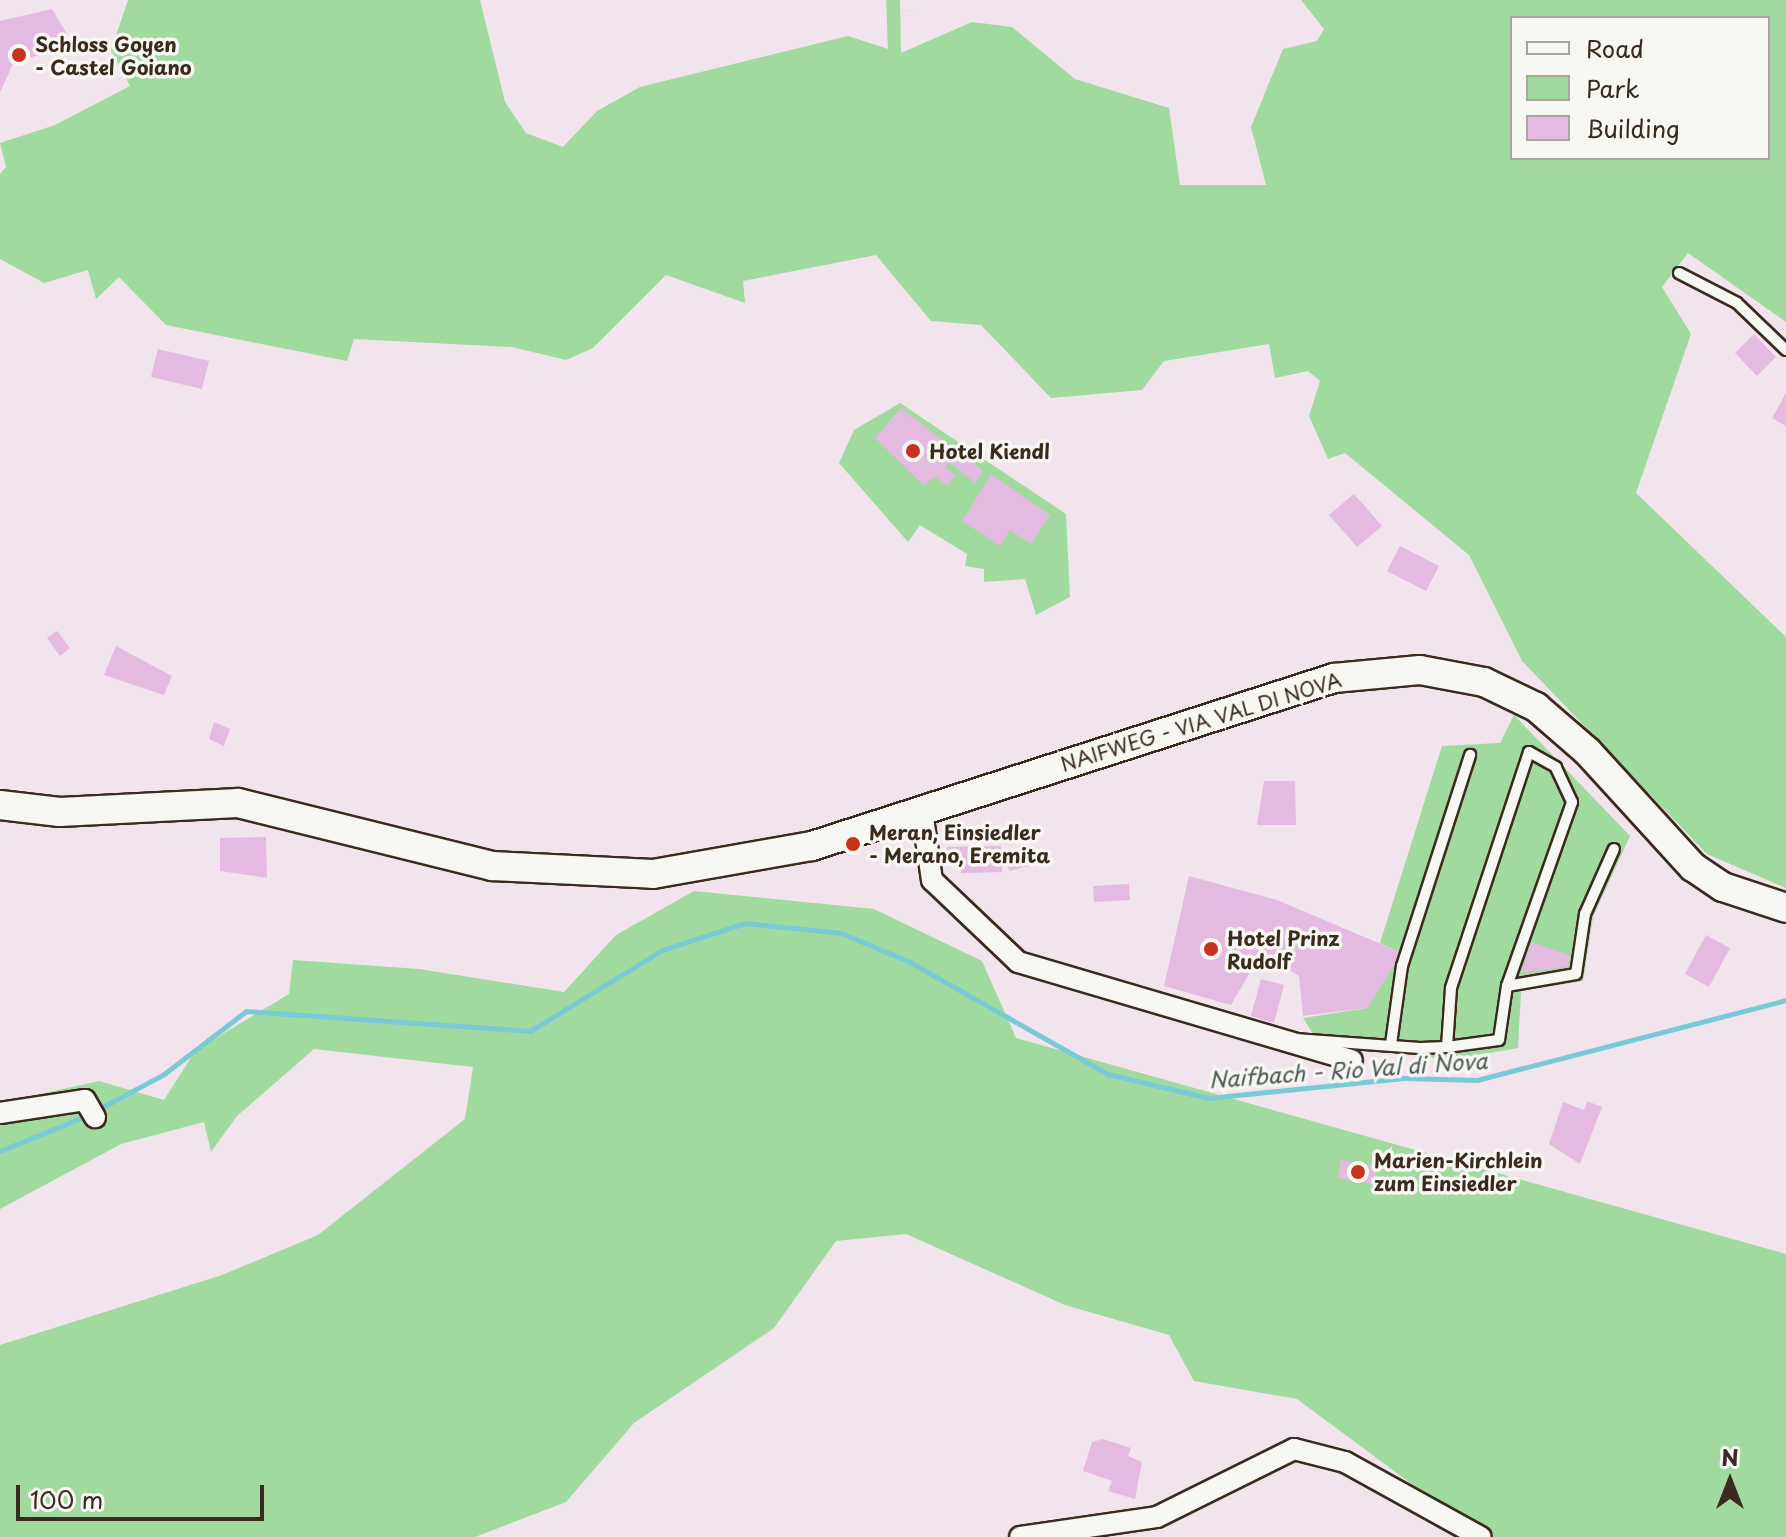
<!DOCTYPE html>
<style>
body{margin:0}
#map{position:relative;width:1786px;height:1537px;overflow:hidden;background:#f1e4ed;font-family:"Playpen Sans",sans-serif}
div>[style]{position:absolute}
.green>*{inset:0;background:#a0da9f}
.stream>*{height:5px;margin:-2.5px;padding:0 2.5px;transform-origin:2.5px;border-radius:2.5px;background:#7acad6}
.building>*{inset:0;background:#e5bae0}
.roads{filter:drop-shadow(2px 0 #3b2a1e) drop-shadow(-2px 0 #3b2a1e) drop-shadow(0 2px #3b2a1e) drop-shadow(0 -2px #3b2a1e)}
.service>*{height:10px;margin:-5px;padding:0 5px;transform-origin:5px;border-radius:5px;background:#f6f6f2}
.minor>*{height:20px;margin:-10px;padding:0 10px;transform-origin:10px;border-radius:10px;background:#f6f6f2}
.secondary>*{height:28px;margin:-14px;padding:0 14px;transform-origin:14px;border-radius:14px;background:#f6f6f2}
.dots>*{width:22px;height:22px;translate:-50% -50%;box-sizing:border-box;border:4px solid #f6f6f2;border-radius:50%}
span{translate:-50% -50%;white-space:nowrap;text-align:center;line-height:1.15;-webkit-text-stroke:7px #f6f6f2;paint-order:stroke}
.poi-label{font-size:20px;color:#3b2a1e;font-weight:700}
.left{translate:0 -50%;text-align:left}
.street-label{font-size:20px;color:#3b2a1e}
.water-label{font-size:22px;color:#4e5a55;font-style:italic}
.legend{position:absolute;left:1510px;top:16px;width:260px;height:144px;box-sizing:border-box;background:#f6f6f2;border:2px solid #aba49d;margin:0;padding:10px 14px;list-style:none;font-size:24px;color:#3b2a1e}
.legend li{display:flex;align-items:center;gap:16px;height:40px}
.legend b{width:40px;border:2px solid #aba49d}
.north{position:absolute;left:1690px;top:1441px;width:80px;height:80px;-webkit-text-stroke:6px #f6f6f2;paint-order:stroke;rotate:0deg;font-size:22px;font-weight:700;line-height:32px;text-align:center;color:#3b2a1e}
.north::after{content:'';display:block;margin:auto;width:28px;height:36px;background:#3b2a1e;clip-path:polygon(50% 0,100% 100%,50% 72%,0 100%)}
.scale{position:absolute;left:16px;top:1485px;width:248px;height:36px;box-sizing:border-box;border:4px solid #3b2a1e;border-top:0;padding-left:10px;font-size:24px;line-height:28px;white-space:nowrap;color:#3b2a1e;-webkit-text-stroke:6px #f6f6f2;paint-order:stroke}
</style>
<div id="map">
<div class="green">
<i style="clip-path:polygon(evenodd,128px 0,480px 0,505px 102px,526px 133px,563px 147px,597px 111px,640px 87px,848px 36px,888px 49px,886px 0,900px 0,901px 53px,972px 22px,1012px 27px,1075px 79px,1169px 108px,1180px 185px,1266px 185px,1251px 127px,1283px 49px,1317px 41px,1324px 29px,1301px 0,1786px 0,1786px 322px,1688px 253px,1662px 287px,1691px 334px,1636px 493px,1786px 637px,1786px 888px,1707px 854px,1522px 661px,1469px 555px,1345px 453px,1328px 459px,1309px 416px,1320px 381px,1308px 371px,1275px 378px,1269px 344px,1164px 361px,1142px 390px,1051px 398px,981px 325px,931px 321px,876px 255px,743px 281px,745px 303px,666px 275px,593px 348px,566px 360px,512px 347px,354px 339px,347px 361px,166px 325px,119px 277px,96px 299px,88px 270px,44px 283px,0 259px,0 174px,6px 167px,0 143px,55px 125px,130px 86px,111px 50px,128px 0,1512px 18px,1768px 18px,1768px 158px,1512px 158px,1512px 18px)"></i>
<i style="clip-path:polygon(900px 403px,1066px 514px,1070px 597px,1036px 615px,1025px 579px,984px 582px,984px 569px,965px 566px,967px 554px,920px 525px,908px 542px,839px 463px,854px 430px)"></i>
<i style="clip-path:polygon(1514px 715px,1630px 836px,1593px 917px,1583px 981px,1521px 991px,1518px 1048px,1450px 1060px,1318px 1042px,1303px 1018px,1367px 1008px,1401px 953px,1380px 943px,1442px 746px,1500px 743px)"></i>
<i style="clip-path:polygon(694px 891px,874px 909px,982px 961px,1016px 1038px,1786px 1254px,1786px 1537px,1483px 1537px,1297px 1399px,1194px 1381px,1169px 1335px,1065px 1305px,906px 1234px,836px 1241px,774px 1328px,634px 1423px,566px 1502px,475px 1537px,0 1537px,0 1345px,222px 1275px,318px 1235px,465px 1119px,473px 1067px,314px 1049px,237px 1116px,211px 1152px,204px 1122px,121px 1144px,0 1209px,0 1103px,99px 1081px,164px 1100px,196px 1050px,289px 994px,293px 960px,419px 969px,564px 992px,616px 935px)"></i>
</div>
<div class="stream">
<i style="left:97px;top:1110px;width:76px;rotate:-28.2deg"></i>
<i style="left:164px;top:1074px;width:103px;rotate:-37.5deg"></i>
<i style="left:246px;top:1011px;width:285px;rotate:4deg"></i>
<i style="left:530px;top:1031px;width:155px;rotate:-31.5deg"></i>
<i style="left:662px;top:950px;width:87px;rotate:-18deg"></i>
<i style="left:745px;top:923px;width:97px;rotate:5.9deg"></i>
<i style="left:841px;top:933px;width:73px;rotate:22.7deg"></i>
<i style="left:908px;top:961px;width:230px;rotate:29.5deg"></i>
<i style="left:1108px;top:1074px;width:103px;rotate:13.5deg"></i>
<i style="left:1208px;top:1098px;width:197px;rotate:-5.8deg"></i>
<i style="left:1404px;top:1078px;width:73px;rotate:1.6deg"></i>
<i style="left:1477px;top:1080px;width:319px;rotate:-14.5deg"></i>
<i style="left:0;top:1151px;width:95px;rotate:-22.2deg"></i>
</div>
<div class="building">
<i style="clip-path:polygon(52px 9px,67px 34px,63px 46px,13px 64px,0 92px,0 21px)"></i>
<i style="clip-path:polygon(1754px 334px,1776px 357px,1757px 376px,1735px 353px)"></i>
<i style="clip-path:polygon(158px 349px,209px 361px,202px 389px,151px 377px)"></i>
<i style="clip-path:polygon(1786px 393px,1786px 426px,1772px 418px)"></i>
<i style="clip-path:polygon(901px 408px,983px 471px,975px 483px,949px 462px,945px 467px,955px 475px,947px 486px,936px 477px,923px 485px,875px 438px)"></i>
<i style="clip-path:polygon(991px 474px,1050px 515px,1031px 544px,1010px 530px,1000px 546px,962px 521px)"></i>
<i style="clip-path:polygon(1354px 494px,1382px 526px,1357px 547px,1329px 515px)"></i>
<i style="clip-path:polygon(1400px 546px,1439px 566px,1426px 591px,1387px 571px)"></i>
<i style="clip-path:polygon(57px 631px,70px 648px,60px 656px,47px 638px)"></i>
<i style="clip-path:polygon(116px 646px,172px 676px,164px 695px,104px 675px)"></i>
<i style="clip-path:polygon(214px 722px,230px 729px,224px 746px,209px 739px)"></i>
<i style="clip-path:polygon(1264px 781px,1295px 781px,1296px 825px,1257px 825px)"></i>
<i style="clip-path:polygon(266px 837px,267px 878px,220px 871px,220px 838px)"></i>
<i style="clip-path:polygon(1001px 846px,1002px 872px,961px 873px,961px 865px,947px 865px,947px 847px)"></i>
<i style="clip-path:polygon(1028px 852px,1032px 865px,1009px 871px,1006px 858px)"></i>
<i style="clip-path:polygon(1189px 876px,1277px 900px,1402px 953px,1367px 1008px,1303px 1016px,1299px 976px,1261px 953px,1231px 1005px,1164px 986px)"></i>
<i style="clip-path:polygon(1129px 884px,1130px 900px,1094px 902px,1093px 886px)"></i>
<i style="clip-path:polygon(1706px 935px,1730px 948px,1709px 987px,1685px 974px)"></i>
<i style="clip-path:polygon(1531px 942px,1571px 956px,1567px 967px,1521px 973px)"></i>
<i style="clip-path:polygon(1261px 979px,1284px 985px,1274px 1023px,1251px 1016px)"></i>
<i style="clip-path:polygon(1587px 1101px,1602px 1107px,1580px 1164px,1549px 1144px,1563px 1102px,1584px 1110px)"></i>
<i style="clip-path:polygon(1341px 1160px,1377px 1166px,1374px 1184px,1338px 1178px)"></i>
<i style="clip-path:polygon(1103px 1439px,1131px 1448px,1128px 1456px,1142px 1462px,1135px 1499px,1108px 1491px,1112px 1481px,1083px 1471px,1092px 1442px)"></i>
</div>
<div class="roads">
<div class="service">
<i style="left:1679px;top:273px;width:65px;rotate:27.3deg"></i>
<i style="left:1737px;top:303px;width:68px;rotate:43.8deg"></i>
<i style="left:1507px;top:986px;width:70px;rotate:-9.9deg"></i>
<i style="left:1576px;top:974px;width:61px;rotate:-81.5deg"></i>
<i style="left:1585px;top:914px;width:71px;rotate:-66deg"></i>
<i style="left:1295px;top:1039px;width:125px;rotate:4.1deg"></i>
<i style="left:1420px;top:1048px;width:27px;rotate:-2deg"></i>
<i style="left:1447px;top:1047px;width:52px;rotate:-7.7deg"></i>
<i style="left:1499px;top:1040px;width:55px;rotate:-81.6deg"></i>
<i style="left:1507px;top:986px;width:195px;rotate:-70.5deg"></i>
<i style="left:1572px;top:802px;width:38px;rotate:-115deg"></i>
<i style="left:1556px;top:767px;width:31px;rotate:-151deg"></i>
<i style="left:1529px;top:752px;width:249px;rotate:108.3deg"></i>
<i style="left:1451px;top:988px;width:59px;rotate:93.9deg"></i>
<i style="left:1391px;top:1044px;width:79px;rotate:-82deg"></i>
<i style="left:1402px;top:966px;width:222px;rotate:-72.1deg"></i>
</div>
<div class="minor">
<i style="left:922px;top:811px;width:70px;rotate:81.8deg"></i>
<i style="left:932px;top:880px;width:119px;rotate:43.6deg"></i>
<i style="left:1018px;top:962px;width:348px;rotate:16.4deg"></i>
<i style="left:0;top:1113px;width:86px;rotate:-8.7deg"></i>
<i style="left:85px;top:1100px;width:20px;rotate:60deg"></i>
<i style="left:1020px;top:1537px;width:138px;rotate:-8.3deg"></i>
<i style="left:1157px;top:1517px;width:153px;rotate:-26.4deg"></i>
<i style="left:1294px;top:1449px;width:53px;rotate:14.3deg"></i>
<i style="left:1345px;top:1462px;width:155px;rotate:28.9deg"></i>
</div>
<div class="secondary">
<i style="left:0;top:805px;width:60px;rotate:6.7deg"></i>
<i style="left:60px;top:812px;width:178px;rotate:-2.9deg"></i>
<i style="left:238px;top:803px;width:262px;rotate:13.9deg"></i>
<i style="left:492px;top:866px;width:161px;rotate:2.8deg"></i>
<i style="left:653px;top:874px;width:161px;rotate:-10deg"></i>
<i style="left:812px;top:846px;width:548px;rotate:-17.84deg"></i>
<i style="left:1334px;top:678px;width:86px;rotate:-5.3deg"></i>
<i style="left:1420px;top:670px;width:65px;rotate:10.6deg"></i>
<i style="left:1484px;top:682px;width:58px;rotate:25.7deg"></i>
<i style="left:1536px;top:707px;width:67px;rotate:40.8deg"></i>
<i style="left:1587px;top:751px;width:157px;rotate:47.6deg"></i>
<i style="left:1693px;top:867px;width:36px;rotate:34deg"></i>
<i style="left:1723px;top:887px;width:66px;rotate:18.4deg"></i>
</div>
</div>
<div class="dots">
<i style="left:19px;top:55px;background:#c8321e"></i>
<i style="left:913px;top:451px;background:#c8321e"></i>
<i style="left:853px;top:844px;background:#c8321e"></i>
<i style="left:1211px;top:949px;background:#c8321e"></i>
<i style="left:1358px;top:1172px;background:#c8321e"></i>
</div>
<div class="poi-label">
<span class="left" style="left:35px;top:56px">Schloss Goyen<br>- Castel Goiano</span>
<span class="left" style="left:929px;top:451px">Hotel Kiendl</span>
<span class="left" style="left:869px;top:844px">Meran, Einsiedler<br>- Merano, Eremita</span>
<span class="left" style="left:1227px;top:950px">Hotel Prinz<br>Rudolf</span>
<span class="left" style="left:1374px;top:1172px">Marien-Kirchlein<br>zum Einsiedler</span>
</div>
<div class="street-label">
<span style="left:1201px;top:722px;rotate:-17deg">NAIFWEG - VIA VAL DI NOVA</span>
</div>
<div class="water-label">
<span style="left:1348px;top:1069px;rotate:-4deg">Naifbach - Rio Val di Nova</span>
</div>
<ul class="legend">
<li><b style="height:10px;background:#f6f6f2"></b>Road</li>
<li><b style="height:22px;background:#a0da9f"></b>Park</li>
<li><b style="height:22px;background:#e5bae0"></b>Building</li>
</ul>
<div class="north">N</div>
<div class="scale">100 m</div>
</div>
